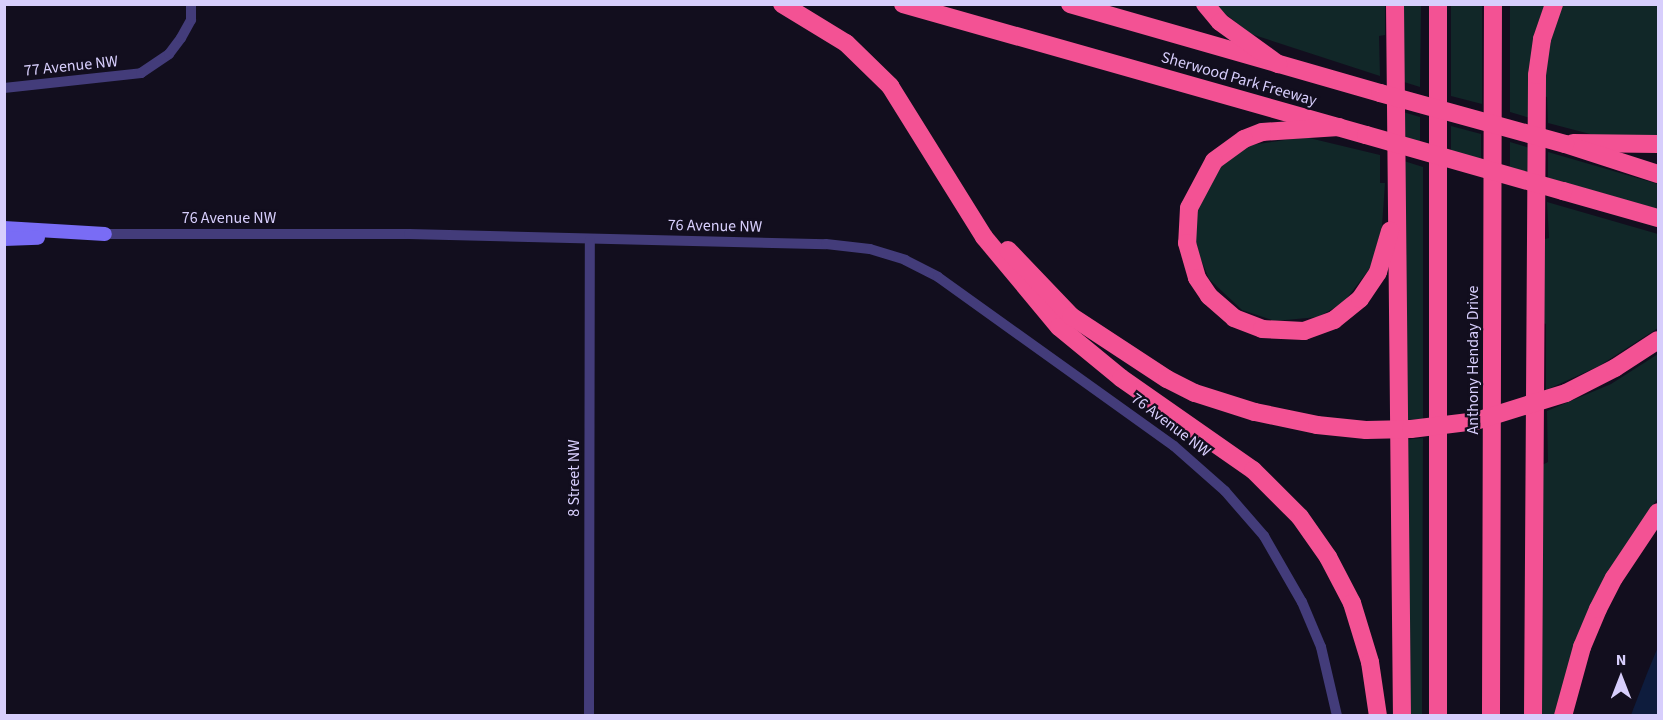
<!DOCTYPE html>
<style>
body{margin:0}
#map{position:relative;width:1663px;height:720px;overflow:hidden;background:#120e1e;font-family:"Source Sans 3",sans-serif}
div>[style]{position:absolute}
.green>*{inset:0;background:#112728}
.water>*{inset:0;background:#0e1c3d}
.street>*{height:10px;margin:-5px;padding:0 5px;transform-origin:5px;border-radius:5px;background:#433c7a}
.secondary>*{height:14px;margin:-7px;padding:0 7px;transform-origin:7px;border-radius:7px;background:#796cf5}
.highway>*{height:18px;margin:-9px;padding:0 9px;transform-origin:9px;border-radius:9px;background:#f35294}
.highway-bridge>*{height:18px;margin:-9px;padding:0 9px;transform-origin:9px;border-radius:9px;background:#f35294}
span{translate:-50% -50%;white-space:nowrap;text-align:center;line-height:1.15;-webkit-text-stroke:4.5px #120e1e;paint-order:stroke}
.street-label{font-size:16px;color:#d7cefc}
.frame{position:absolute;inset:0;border:6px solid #d7cefc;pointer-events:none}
.north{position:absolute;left:1591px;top:648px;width:60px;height:60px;-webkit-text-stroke:4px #120e1e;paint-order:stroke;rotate:0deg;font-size:16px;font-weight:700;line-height:24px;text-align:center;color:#d7cefc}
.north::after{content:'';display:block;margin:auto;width:21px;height:27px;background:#d7cefc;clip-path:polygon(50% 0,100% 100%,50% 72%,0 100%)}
</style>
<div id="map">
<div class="green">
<i style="clip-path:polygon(1214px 5px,1385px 5px,1385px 35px,1379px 36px,1380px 76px,1251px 34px)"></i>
<i style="clip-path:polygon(1404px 5px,1421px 5px,1420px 87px,1404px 82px)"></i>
<i style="clip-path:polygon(1451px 5px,1482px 5px,1482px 104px,1451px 96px)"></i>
<i style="clip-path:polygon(1510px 5px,1545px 5px,1534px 37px,1530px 118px,1510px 112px)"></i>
<i style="clip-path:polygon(1559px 5px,1658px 5px,1658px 138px,1609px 139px,1548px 123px,1547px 97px,1541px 96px,1543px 62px)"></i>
<i style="clip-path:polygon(1403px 112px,1420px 117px,1420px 142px,1404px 137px)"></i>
<i style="clip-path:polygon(1451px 126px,1481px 134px,1481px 159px,1451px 151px)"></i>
<i style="clip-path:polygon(1305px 137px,1380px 155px,1380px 183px,1385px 183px,1382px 226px,1371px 267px,1343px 303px,1318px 317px,1275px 321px,1242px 310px,1209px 279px,1196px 247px,1196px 213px,1220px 165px,1251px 145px)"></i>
<i style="clip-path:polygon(1510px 142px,1530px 148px,1529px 173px,1510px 167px)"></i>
<i style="clip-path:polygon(1548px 152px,1658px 184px,1658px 209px,1548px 178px)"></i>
<i style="clip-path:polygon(1404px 161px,1423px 167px,1423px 419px,1403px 420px)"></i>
<i style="clip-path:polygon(1547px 202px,1658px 234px,1658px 328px,1599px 366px,1546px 390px,1546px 324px,1540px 322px,1541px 240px,1549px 238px)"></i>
<i style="clip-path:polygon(1658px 354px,1658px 498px,1647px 513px,1558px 715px,1541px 716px,1542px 465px,1548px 462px,1547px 411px,1611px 384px)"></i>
<i style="clip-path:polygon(1423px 438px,1422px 715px,1406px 715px,1403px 440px)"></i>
</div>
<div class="water">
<i style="clip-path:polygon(1658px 647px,1658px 715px,1631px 715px,1648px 671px)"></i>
</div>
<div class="street">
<i style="left:4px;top:88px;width:138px;rotate:-6.2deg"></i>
<i style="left:141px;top:73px;width:34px;rotate:-34deg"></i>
<i style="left:169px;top:54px;width:20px;rotate:-53deg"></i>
<i style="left:181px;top:38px;width:21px;rotate:-61deg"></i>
<i style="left:191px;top:20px;width:16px;rotate:-90deg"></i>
<i style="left:105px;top:234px;width:304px"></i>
<i style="left:409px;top:234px;width:417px;rotate:1.4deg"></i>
<i style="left:826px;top:244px;width:44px;rotate:6.5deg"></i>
<i style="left:870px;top:249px;width:37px;rotate:17deg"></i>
<i style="left:905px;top:260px;width:37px;rotate:27deg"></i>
<i style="left:938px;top:277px;width:290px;rotate:35.6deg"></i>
<i style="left:1174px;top:446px;width:68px;rotate:41.4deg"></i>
<i style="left:1225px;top:491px;width:60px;rotate:49.1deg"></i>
<i style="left:1264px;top:536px;width:76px;rotate:60.1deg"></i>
<i style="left:1302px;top:602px;width:49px;rotate:67.1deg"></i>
<i style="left:1321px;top:647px;width:71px;rotate:76.9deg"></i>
<i style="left:589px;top:716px;width:476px;rotate:-89.9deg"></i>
</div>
<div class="secondary">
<i style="left:4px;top:228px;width:101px;rotate:3.4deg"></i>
<i style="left:4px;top:239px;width:34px;rotate:-2deg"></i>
</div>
<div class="highway">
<i style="left:782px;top:4px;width:75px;rotate:31.4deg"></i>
<i style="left:846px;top:43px;width:62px;rotate:44.3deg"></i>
<i style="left:890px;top:86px;width:178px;rotate:58.1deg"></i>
<i style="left:984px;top:237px;width:117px;rotate:50.2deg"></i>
<i style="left:1059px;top:327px;width:80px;rotate:39.4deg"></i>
<i style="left:1121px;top:378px;width:161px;rotate:34.9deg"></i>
<i style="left:1253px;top:470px;width:66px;rotate:45deg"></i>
<i style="left:1300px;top:517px;width:49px;rotate:55deg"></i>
<i style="left:1328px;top:557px;width:52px;rotate:62.4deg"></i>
<i style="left:1352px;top:603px;width:62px;rotate:73deg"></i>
<i style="left:1370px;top:662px;width:55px;rotate:81.6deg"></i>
<i style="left:903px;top:4px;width:481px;rotate:15.8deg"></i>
<i style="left:1070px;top:4px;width:323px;rotate:16deg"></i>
<i style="left:1205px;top:4px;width:23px;rotate:50deg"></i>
<i style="left:1220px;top:22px;width:72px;rotate:35.9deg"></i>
<i style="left:1395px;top:4px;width:712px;rotate:89.44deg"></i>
<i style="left:1339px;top:127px;width:77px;rotate:176.3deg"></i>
<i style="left:1262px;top:132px;width:19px;rotate:159deg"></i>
<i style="left:1244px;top:139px;width:37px;rotate:144deg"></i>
<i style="left:1214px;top:161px;width:53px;rotate:118deg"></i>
<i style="left:1189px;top:208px;width:35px;rotate:93deg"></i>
<i style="left:1187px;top:243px;width:36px;rotate:74deg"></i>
<i style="left:1197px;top:278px;width:22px;rotate:56deg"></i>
<i style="left:1209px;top:296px;width:33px;rotate:41deg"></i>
<i style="left:1234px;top:318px;width:30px;rotate:21deg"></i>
<i style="left:1262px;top:329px;width:42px;rotate:2.7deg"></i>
<i style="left:1304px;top:331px;width:32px;rotate:-20deg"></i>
<i style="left:1334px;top:320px;width:33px;rotate:-39deg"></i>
<i style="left:1360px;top:299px;width:32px;rotate:-56deg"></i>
<i style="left:1378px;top:272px;width:43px;rotate:-73.7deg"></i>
<i style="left:1573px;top:143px;width:85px;rotate:0.7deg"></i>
<i style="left:1565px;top:144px;width:98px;rotate:17.9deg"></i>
<i style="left:1563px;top:191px;width:99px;rotate:15.9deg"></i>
<i style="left:1008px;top:250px;width:91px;rotate:46.3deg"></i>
<i style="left:1071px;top:316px;width:115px;rotate:33.3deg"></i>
<i style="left:1167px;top:379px;width:31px;rotate:27deg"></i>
<i style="left:1195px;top:393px;width:63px;rotate:17.6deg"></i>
<i style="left:1255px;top:412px;width:63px;rotate:11.8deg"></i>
<i style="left:1317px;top:425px;width:49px;rotate:5.8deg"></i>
<i style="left:1566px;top:393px;width:55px;rotate:-27deg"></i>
<i style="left:1615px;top:368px;width:51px;rotate:-33.1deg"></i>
<i style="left:1438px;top:716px;width:712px;rotate:-90deg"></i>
<i style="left:1491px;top:716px;width:712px;rotate:-89.84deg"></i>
<i style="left:1533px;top:716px;width:641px;rotate:-89.64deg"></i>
<i style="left:1537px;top:75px;width:36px;rotate:-82deg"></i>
<i style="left:1542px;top:39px;width:37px;rotate:-71deg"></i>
<i style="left:1563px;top:716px;width:72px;rotate:-74.6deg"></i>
<i style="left:1582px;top:647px;width:41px;rotate:-67.2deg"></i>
<i style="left:1598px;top:609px;width:35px;rotate:-63deg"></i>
<i style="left:1614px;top:578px;width:79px;rotate:-56.3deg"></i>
</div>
<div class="highway-bridge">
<i style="left:1380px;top:93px;width:192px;rotate:15.4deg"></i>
<i style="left:1366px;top:135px;width:205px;rotate:15.9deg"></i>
<i style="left:1366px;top:430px;width:45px;rotate:-1.3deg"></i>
<i style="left:1411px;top:429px;width:65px;rotate:-7deg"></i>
<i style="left:1476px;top:421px;width:94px;rotate:-17.3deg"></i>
</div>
<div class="street-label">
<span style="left:71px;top:66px;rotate:-6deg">77 Avenue NW</span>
<span style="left:1239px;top:79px;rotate:16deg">Sherwood Park Freeway</span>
<span style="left:229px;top:218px">76 Avenue NW</span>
<span style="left:715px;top:226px;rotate:1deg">76 Avenue NW</span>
<span style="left:1473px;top:360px;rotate:-90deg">Anthony Henday Drive</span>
<span style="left:1171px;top:425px;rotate:37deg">76 Avenue NW</span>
<span style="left:574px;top:478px;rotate:-90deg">8 Street NW</span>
</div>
<div class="frame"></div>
<div class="north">N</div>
</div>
